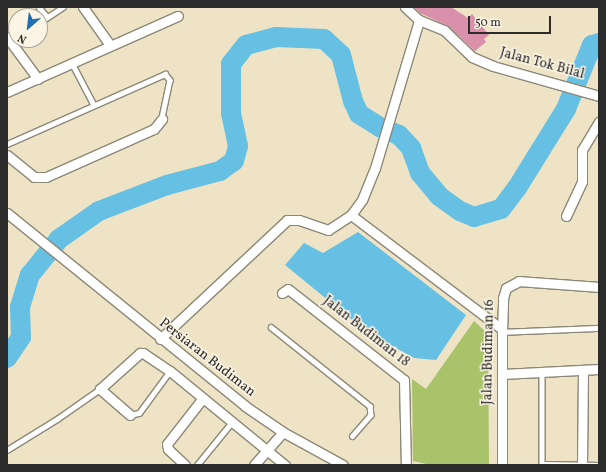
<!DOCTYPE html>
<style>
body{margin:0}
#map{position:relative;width:606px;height:472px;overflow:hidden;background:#eee4c5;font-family:Vollkorn,serif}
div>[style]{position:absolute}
.green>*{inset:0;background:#a8c369}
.water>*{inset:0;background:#66c0e4}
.river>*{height:20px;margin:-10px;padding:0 10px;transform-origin:10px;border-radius:10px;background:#66c0e4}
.building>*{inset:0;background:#d890ab}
.roads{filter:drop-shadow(1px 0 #8c8878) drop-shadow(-1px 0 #8c8878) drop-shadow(0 1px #8c8878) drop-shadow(0 -1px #8c8878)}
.service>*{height:4.5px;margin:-2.25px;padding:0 2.25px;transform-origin:2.25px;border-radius:2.25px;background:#fff}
.minor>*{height:9px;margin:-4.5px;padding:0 4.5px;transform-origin:4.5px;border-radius:4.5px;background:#fff}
span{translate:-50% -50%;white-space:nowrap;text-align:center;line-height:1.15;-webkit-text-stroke:3px #fcf5e5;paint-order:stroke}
.street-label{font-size:14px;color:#2b2b2b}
.frame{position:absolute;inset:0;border:8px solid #2b2b2b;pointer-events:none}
.north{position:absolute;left:8px;top:8px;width:40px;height:40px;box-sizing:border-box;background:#fcf5e5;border:1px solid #a8a49b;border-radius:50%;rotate:208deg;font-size:11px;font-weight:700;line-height:16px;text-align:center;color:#2b2b2b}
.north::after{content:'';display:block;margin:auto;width:14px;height:18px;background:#1f6fb2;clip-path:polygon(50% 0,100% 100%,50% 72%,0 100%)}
.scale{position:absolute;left:468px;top:16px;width:83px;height:18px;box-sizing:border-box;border:2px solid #2b2b2b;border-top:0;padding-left:5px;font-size:12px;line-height:14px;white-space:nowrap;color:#2b2b2b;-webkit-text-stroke:3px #fcf5e5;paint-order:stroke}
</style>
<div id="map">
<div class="green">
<i style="clip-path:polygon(474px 321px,488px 334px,489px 465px,431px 465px,413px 461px,412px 379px,426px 389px)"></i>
</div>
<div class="water">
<i style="clip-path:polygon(358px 232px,466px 315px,436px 360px,414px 358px,367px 332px,285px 265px,304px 243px,323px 253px)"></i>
</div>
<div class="river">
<i style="left:7px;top:358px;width:25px;rotate:-56deg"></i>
<i style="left:21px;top:337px;width:30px;rotate:-92deg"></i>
<i style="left:20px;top:307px;width:34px;rotate:-73deg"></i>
<i style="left:30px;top:275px;width:46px;rotate:-51.1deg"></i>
<i style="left:59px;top:239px;width:49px;rotate:-35deg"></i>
<i style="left:99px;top:211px;width:73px;rotate:-20.9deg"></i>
<i style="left:167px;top:185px;width:55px;rotate:-14.8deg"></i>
<i style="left:220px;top:171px;width:17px;rotate:-36deg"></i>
<i style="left:234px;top:161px;width:16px;rotate:-75deg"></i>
<i style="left:238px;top:146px;width:34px;rotate:-102deg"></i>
<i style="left:231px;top:113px;width:49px;rotate:-90deg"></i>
<i style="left:231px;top:64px;width:24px;rotate:-52deg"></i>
<i style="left:246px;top:45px;width:31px;rotate:-15deg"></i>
<i style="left:276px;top:37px;width:48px;rotate:2.4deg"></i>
<i style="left:324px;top:39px;width:23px;rotate:43deg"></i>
<i style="left:341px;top:55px;width:48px;rotate:75.4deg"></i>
<i style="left:353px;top:101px;width:14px;rotate:65deg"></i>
<i style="left:359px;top:114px;width:25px;rotate:32deg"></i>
<i style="left:380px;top:127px;width:21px;rotate:23deg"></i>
<i style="left:399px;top:135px;width:18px;rotate:47deg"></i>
<i style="left:411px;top:148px;width:27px;rotate:70deg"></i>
<i style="left:420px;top:173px;width:30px;rotate:50deg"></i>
<i style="left:439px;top:196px;width:26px;rotate:36deg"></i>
<i style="left:460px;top:211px;width:15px;rotate:23deg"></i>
<i style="left:474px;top:217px;width:28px;rotate:-17deg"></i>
<i style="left:501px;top:209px;width:26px;rotate:-53deg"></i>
<i style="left:517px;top:188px;width:93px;rotate:-58.2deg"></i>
<i style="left:566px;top:109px;width:69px;rotate:-67.9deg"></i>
<i style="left:592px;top:45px;width:7px;rotate:-16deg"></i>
</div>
<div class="building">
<i style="clip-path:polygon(414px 7px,451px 7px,468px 18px,472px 14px,489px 35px,484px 39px,486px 42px,475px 51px,448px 26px,420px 13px)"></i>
</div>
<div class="roads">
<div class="service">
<i style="left:39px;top:7px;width:13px;rotate:51deg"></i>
<i style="left:40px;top:22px;width:27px;rotate:-33deg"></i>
<i style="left:72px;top:63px;width:47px;rotate:62.4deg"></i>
<i style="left:7px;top:144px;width:173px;rotate:-23.9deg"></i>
<i style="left:165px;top:74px;width:8px;rotate:50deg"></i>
<i style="left:170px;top:80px;width:40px;rotate:102deg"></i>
<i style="left:271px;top:327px;width:127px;rotate:38.6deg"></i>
<i style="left:370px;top:406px;width:9px;rotate:84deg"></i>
<i style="left:371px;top:415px;width:28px;rotate:131deg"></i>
<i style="left:502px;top:332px;width:97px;rotate:-2.4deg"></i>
<i style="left:542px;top:372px;width:92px;rotate:90deg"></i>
<i style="left:542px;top:464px;width:57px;rotate:1deg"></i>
<i style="left:130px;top:415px;width:9px;rotate:-13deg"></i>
<i style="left:139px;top:413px;width:52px;rotate:-53.6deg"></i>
<i style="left:7px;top:450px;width:59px;rotate:-31.8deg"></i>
<i style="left:57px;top:419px;width:52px;rotate:-34.9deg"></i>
<i style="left:197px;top:465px;width:55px;rotate:-50.9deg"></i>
</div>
<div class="minor">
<i style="left:83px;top:7px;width:47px;rotate:54.6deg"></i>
<i style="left:405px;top:7px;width:19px;rotate:43deg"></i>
<i style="left:419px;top:20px;width:27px;rotate:22deg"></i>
<i style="left:444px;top:30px;width:39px;rotate:44deg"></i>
<i style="left:472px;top:57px;width:23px;rotate:23deg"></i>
<i style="left:493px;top:66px;width:110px;rotate:15.8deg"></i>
<i style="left:7px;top:37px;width:52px;rotate:53.6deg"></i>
<i style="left:7px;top:92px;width:187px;rotate:-24deg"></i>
<i style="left:7px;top:155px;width:35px;rotate:39deg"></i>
<i style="left:34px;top:177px;width:12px"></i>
<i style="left:46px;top:177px;width:118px;rotate:-24deg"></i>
<i style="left:154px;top:129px;width:13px;rotate:-51deg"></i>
<i style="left:7px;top:213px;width:306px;rotate:39deg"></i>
<i style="left:245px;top:406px;width:46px;rotate:34.4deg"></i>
<i style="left:283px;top:432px;width:68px;rotate:28.8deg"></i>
<i style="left:351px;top:215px;width:189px;rotate:37.1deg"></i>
<i style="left:566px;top:216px;width:38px;rotate:-65deg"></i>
<i style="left:582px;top:181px;width:31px;rotate:-90deg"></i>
<i style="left:582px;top:150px;width:33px;rotate:-59deg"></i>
<i style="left:282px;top:293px;width:7px;rotate:-34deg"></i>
<i style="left:288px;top:289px;width:147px;rotate:38.1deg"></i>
<i style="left:404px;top:380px;width:85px;rotate:88.7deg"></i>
<i style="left:160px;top:339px;width:174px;rotate:-43.1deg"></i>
<i style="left:287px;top:220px;width:12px"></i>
<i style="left:299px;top:220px;width:31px;rotate:19deg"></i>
<i style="left:328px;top:230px;width:27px;rotate:-33deg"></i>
<i style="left:351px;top:215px;width:19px;rotate:-54deg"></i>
<i style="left:362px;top:200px;width:35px;rotate:-68deg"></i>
<i style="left:375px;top:168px;width:154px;rotate:-73.4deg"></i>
<i style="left:502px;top:374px;width:97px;rotate:-3deg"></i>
<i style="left:130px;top:415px;width:40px;rotate:-139deg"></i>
<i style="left:100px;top:389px;width:54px;rotate:-42deg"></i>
<i style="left:140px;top:353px;width:3px"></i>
<i style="left:143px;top:353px;width:32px;rotate:34deg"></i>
<i style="left:170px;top:371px;width:149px;rotate:39.3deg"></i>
<i style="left:185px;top:465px;width:23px;rotate:-137deg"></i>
<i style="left:168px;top:449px;width:5px;rotate:-101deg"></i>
<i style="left:167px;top:444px;width:58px;rotate:-52deg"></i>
<i style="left:254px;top:465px;width:44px;rotate:-48.7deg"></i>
<i style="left:502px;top:465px;width:133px;rotate:-90deg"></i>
<i style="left:502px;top:332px;width:34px;rotate:-88deg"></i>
<i style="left:503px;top:298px;width:10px;rotate:-73deg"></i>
<i style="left:506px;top:288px;width:15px;rotate:-28deg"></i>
<i style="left:519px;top:281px;width:80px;rotate:4.3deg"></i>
<i style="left:582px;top:465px;width:95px;rotate:-89.4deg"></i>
</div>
</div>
<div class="street-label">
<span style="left:542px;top:64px;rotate:15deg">Jalan Tok Bilal</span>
<span style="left:366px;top:332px;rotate:38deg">Jalan Budiman 18</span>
<span style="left:489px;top:352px;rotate:-89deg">Jalan Budiman 16</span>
<span style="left:207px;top:358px;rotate:38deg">Persiaran Budiman</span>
</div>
<div class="frame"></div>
<div class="north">N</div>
<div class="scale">50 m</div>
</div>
